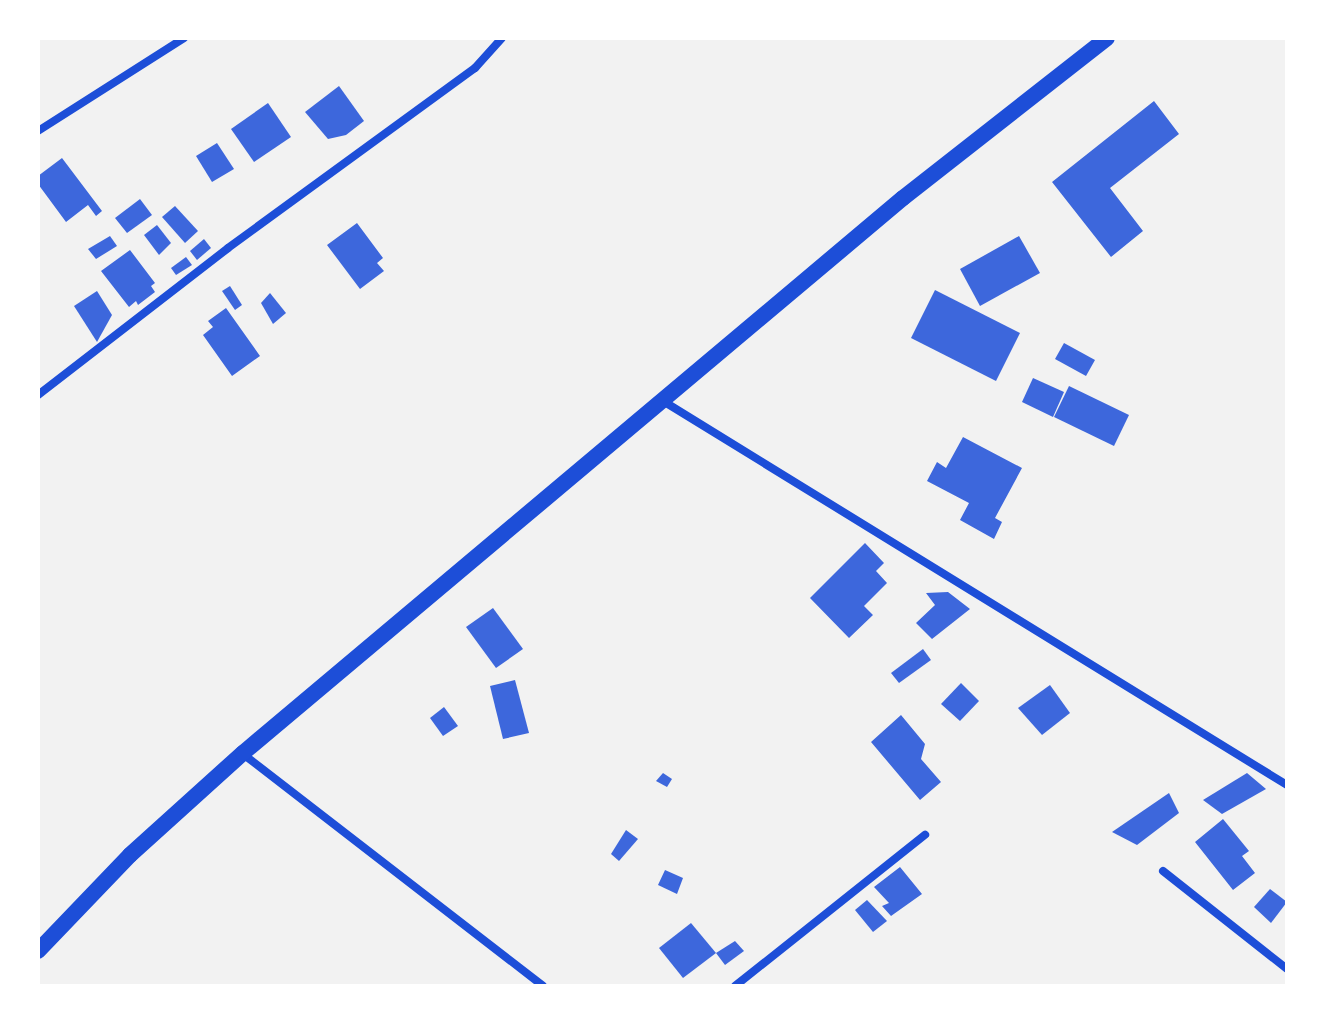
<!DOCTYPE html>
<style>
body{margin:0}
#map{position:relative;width:1325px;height:1024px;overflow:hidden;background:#f2f2f2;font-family:"Golos Text",sans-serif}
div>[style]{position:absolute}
.building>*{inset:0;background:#3d67dc}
.minor>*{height:8px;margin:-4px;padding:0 4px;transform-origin:4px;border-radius:4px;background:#1d4ed8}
.secondary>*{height:16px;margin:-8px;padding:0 8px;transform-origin:8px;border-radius:8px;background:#1d4ed8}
span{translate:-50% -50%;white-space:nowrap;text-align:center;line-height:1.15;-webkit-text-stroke:7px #fff;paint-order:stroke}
.frame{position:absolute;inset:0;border:40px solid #fff;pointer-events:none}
</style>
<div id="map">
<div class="building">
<i style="clip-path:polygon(339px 86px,364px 121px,346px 135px,328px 139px,305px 112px)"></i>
<i style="clip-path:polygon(1154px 101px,1179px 134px,1110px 188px,1143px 231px,1111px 257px,1052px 182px)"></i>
<i style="clip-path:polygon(268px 103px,291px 137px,254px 162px,231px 129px)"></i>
<i style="clip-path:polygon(217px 143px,234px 169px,212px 182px,196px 156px)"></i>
<i style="clip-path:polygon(62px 158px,102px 211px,96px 216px,88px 205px,66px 222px,38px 184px,38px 176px)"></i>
<i style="clip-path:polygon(140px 199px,152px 215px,127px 233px,115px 218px)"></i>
<i style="clip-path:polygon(175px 206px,198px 231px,185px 243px,162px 217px)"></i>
<i style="clip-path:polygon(357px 223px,383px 258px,377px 263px,384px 271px,360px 289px,327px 245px)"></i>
<i style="clip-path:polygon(157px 225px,171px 243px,159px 255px,144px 235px)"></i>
<i style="clip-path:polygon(110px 236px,117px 246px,96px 259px,88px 249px)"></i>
<i style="clip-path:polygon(1019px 236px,1040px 273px,980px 306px,960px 269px)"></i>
<i style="clip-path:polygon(204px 239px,211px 248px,197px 260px,190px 251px)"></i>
<i style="clip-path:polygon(130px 250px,155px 283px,151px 286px,155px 292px,138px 305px,136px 301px,129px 307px,101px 271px)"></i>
<i style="clip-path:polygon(186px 257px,192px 265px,176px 275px,171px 268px)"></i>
<i style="clip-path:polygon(230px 286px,242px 305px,235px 310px,222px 291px)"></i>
<i style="clip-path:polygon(935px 290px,1020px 333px,996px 381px,911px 338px)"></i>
<i style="clip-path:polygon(97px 291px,112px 315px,97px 342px,74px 306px)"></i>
<i style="clip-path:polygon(270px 293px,286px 313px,273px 324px,261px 303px)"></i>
<i style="clip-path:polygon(226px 308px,260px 356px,232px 376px,203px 335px,213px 327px,208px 321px)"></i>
<i style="clip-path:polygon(1064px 343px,1095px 360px,1086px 376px,1055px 359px)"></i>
<i style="clip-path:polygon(1033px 378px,1064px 392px,1053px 417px,1022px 402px)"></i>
<i style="clip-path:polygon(1069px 386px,1129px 415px,1114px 446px,1054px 417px)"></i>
<i style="clip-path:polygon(963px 437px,1022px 468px,995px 518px,1002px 522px,994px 539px,960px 520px,969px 503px,927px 481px,937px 462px,946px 468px)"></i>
<i style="clip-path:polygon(865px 543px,884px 563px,876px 571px,887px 583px,864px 606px,873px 615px,849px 638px,810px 598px)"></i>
<i style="clip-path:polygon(948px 592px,970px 609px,932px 639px,916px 623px,935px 605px,926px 593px)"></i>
<i style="clip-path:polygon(493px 608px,523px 649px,496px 668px,466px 627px)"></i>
<i style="clip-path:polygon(923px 649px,931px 660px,899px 683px,891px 673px)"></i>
<i style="clip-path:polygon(515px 680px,529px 733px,503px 739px,490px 686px)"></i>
<i style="clip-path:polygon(961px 683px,979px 701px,960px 721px,941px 704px)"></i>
<i style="clip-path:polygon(1050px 685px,1070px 713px,1042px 735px,1018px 708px)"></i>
<i style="clip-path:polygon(444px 707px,458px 726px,443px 736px,430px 718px)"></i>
<i style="clip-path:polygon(901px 715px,925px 744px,921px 759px,941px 782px,920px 800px,871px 742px)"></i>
<i style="clip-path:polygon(663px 773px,672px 779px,667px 787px,656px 781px)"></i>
<i style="clip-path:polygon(1247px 773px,1266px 789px,1222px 814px,1203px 800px)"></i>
<i style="clip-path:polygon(1169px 793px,1179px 813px,1137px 845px,1112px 832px)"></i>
<i style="clip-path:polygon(1223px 819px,1249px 851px,1242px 856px,1255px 873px,1233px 890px,1195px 842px)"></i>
<i style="clip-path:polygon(626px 830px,638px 839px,619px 861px,611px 854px)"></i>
<i style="clip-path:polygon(900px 867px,922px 894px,891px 916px,882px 906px,889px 903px,874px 887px)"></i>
<i style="clip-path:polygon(665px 870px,683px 878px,677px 894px,658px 885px)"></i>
<i style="clip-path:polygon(1270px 889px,1287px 902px,1271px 923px,1254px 907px)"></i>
<i style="clip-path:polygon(867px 900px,887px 921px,873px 932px,855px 910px)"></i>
<i style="clip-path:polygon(691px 923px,716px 953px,683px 978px,659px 948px)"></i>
<i style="clip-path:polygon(735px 941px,744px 951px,725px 965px,716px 953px)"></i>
</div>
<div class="minor">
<i style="left:38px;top:131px;width:173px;rotate:-32.5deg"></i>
<i style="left:38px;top:395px;width:240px;rotate:-37.7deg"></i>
<i style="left:228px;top:248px;width:306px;rotate:-36.1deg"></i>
<i style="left:475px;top:68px;width:40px;rotate:-48deg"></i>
<i style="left:663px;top:401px;width:733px;rotate:31.61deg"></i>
<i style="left:243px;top:754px;width:379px;rotate:37.7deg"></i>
<i style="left:1163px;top:871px;width:158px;rotate:38.3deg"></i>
<i style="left:735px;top:986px;width:243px;rotate:-38.5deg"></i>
</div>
<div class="secondary">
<i style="left:38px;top:951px;width:133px;rotate:-46.2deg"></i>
<i style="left:130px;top:855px;width:152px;rotate:-42.1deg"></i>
<i style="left:243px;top:753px;width:862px;rotate:-40.06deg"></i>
<i style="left:903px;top:198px;width:259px;rotate:-38.1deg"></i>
</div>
<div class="frame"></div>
</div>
